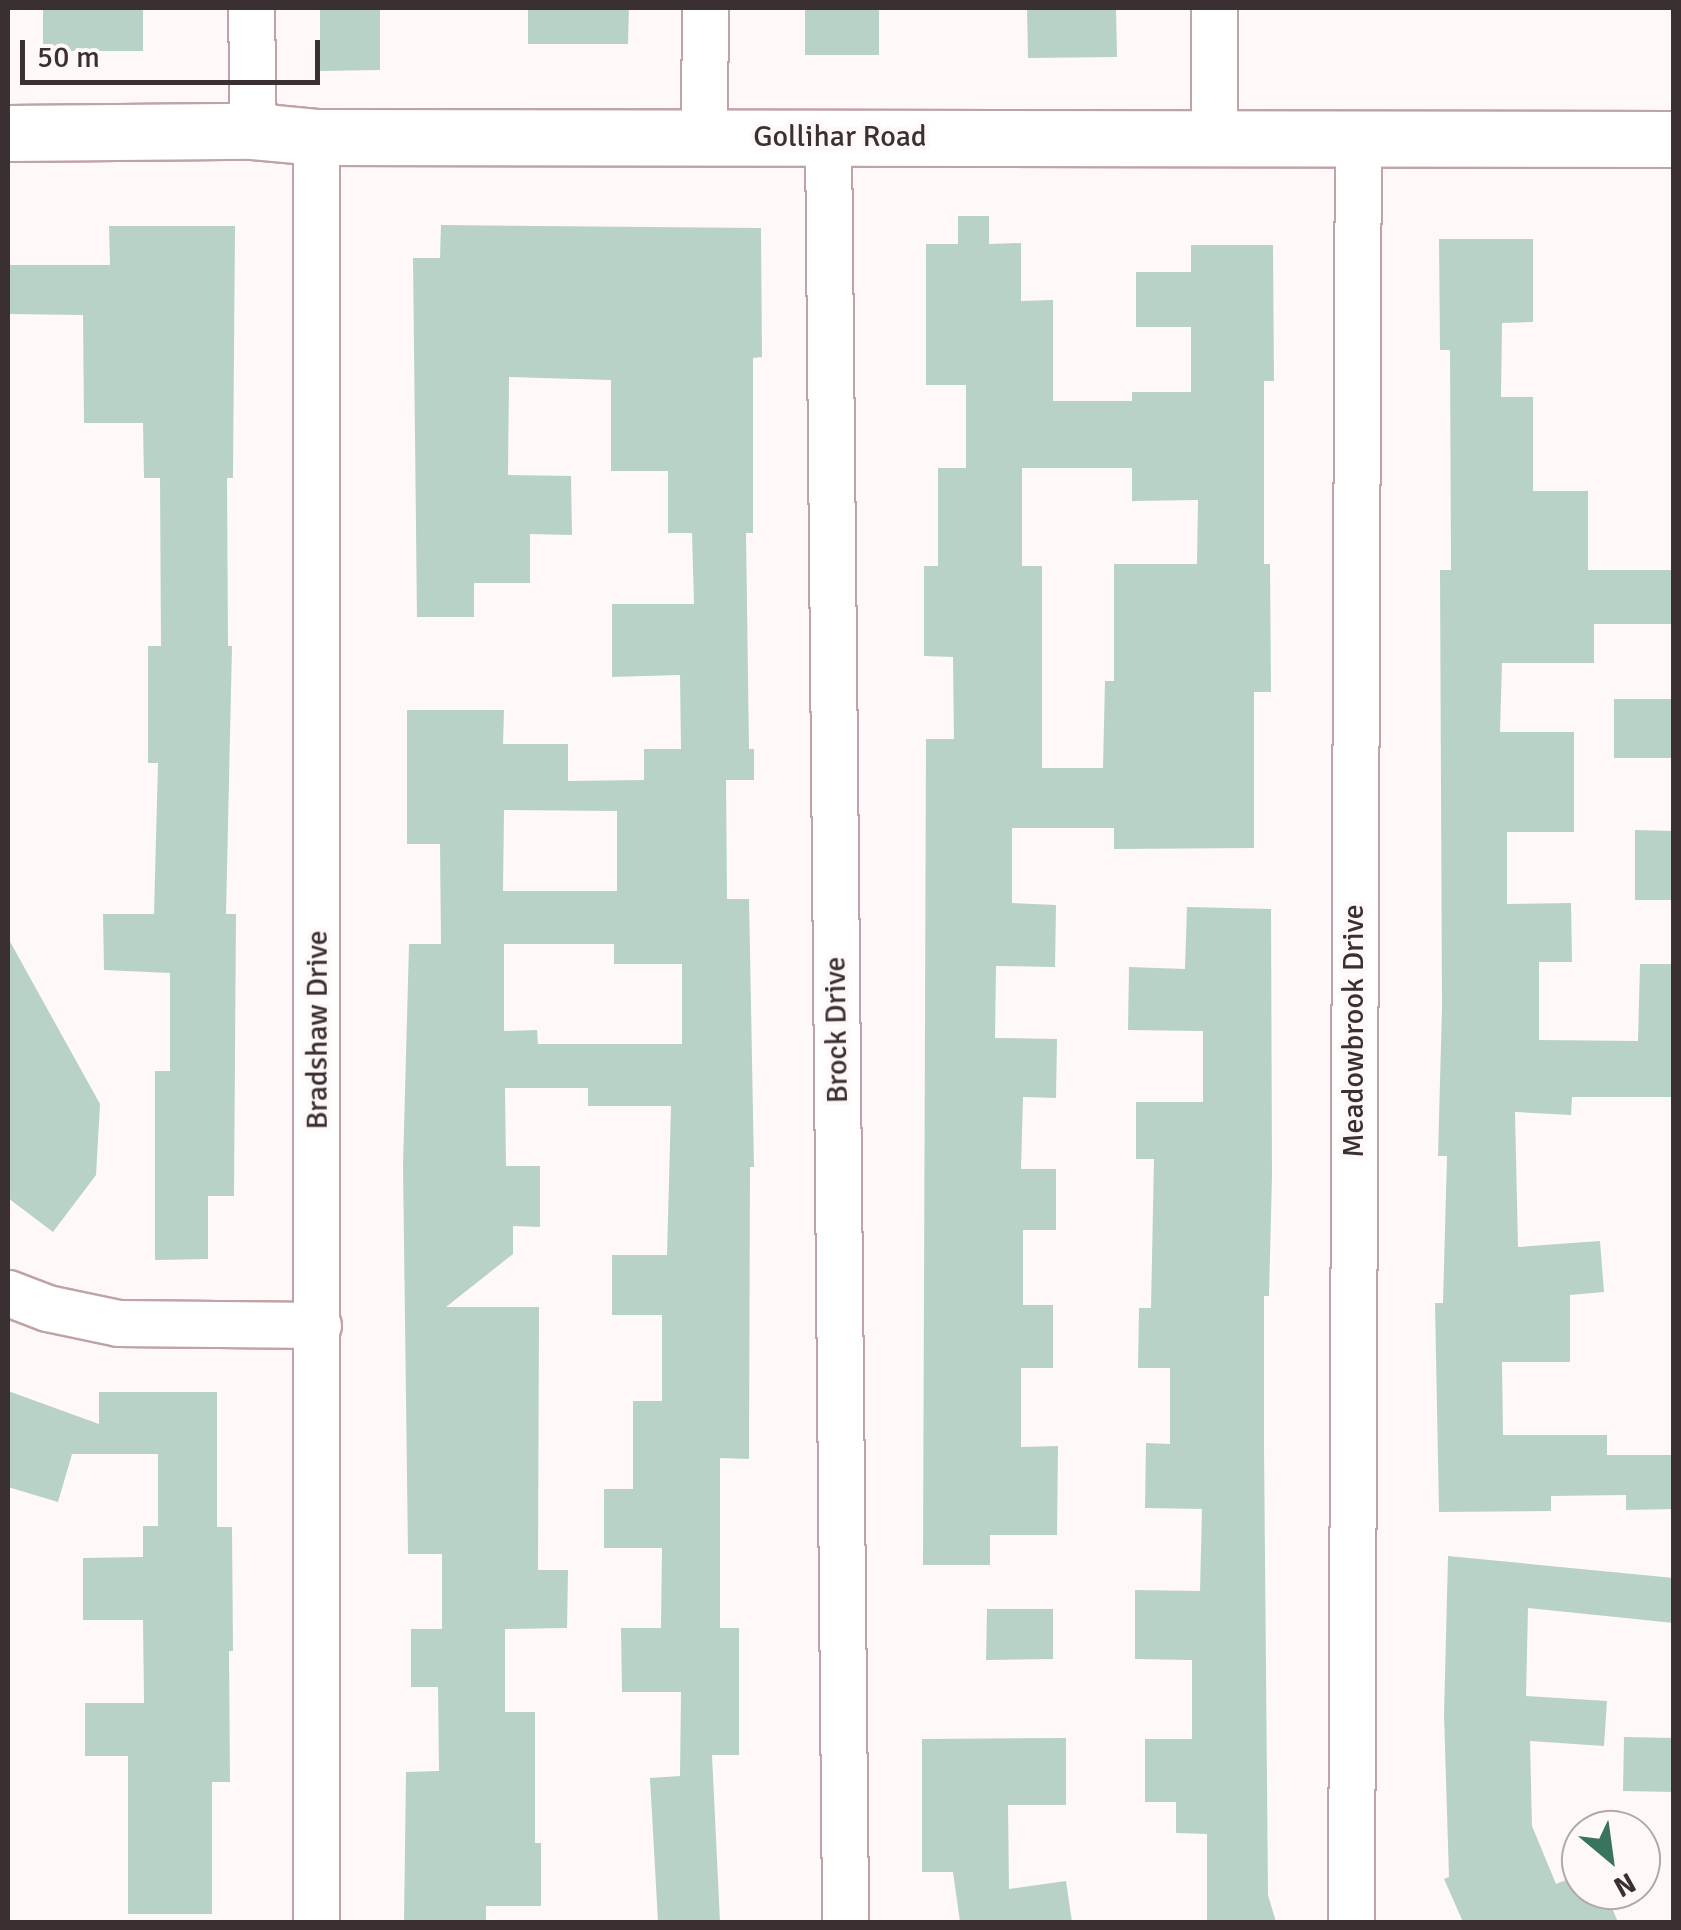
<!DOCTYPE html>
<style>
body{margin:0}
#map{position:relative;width:1681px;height:1930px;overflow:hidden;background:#fff8f9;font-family:Signika,sans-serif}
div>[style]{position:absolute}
.building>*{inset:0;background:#b8d2c6}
.roads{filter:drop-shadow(2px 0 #bfa3a6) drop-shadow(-2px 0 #bfa3a6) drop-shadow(0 2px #bfa3a6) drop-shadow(0 -2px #bfa3a6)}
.minor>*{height:45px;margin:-22.5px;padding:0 22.5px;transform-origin:22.5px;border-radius:22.5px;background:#fff}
.tertiary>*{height:55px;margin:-27.5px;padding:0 27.5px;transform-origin:27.5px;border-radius:27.5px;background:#fff}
span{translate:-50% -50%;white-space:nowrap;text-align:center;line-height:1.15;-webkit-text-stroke:9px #fff8f9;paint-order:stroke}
.street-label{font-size:30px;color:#3b3031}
.frame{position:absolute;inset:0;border:10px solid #3b3031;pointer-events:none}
.north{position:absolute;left:1561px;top:1810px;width:100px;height:100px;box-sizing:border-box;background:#fff8f9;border:2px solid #b1a8a9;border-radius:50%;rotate:151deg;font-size:28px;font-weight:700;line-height:40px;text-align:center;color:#3b3031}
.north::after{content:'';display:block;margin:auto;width:35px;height:45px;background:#39745e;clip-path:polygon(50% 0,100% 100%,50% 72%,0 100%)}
.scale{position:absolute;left:20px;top:40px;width:300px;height:45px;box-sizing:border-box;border:5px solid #3b3031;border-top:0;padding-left:12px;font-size:30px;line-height:35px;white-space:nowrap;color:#3b3031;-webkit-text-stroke:8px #fff8f9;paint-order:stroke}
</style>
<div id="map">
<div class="building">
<i style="clip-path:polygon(43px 8px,143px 8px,143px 51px,43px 51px)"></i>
<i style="clip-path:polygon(320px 8px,380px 8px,380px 70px,320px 71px)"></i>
<i style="clip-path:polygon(528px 8px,629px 8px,628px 44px,528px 44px)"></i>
<i style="clip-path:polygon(805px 8px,879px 8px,879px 55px,805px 55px)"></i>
<i style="clip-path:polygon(1027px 8px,1116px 8px,1117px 57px,1028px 58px)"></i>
<i style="clip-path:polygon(evenodd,958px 216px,989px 216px,989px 244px,1021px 243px,1021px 301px,1053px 300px,1053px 401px,1132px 401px,1132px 392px,1191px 392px,1191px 327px,1136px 327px,1136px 272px,1191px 272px,1191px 245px,1273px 245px,1274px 381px,1264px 381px,1264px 564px,1270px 564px,1271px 692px,1254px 692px,1254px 848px,1114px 849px,1114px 828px,1012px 828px,1012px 903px,1056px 905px,1055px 967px,996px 966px,995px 1038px,1057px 1039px,1056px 1098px,1023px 1097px,1021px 1169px,1056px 1169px,1056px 1230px,1023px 1230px,1023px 1305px,1053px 1305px,1053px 1368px,1021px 1368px,1021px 1447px,1058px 1446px,1057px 1535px,990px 1535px,990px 1565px,923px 1565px,926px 739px,954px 739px,953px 657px,924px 656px,924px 566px,938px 566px,938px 468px,966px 468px,966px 385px,926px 385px,926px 244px,958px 244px,958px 216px,1022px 468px,1132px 468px,1132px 501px,1198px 500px,1197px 564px,1114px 564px,1114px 681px,1105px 681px,1103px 768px,1042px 768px,1042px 566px,1022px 566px,1022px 468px)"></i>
<i style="clip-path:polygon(evenodd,441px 225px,761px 228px,762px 357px,753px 358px,753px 533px,746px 533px,749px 749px,754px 749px,754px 780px,726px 780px,727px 899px,749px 899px,754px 1167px,750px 1167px,749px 1459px,720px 1458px,720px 1628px,739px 1628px,739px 1755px,712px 1755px,720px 1922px,658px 1922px,650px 1778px,680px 1776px,681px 1692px,622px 1692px,621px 1628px,661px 1628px,662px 1548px,604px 1548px,604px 1489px,633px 1489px,633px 1401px,662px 1401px,662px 1315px,612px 1315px,612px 1255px,667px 1255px,671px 1106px,588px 1106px,588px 1088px,505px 1088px,506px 1166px,540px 1166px,540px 1227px,513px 1226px,513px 1254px,446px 1307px,539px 1307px,538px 1570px,568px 1570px,567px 1628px,505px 1629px,505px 1712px,535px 1712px,535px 1843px,541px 1843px,541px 1906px,486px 1906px,486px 1922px,404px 1922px,406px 1772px,439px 1771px,438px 1687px,411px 1687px,411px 1629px,442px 1629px,442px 1554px,408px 1554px,403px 1166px,409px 944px,441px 944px,440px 844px,407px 844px,407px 710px,504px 710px,503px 744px,568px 744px,568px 781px,644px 780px,644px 749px,681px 749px,680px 675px,612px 677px,612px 604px,694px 604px,692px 533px,668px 533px,668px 471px,611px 471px,611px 380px,509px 377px,508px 475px,571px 476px,572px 535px,530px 534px,530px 583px,474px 583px,474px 617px,417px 617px,413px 258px,440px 258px,441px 225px,504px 810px,617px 811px,617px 891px,503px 891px,504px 810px,441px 225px,504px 944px,614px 944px,614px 964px,682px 964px,682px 1044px,538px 1044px,537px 1030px,504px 1031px,504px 944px)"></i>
<i style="clip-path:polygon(109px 226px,235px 226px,233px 478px,227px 478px,228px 646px,232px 646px,226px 914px,236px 914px,234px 1196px,208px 1196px,208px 1259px,155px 1260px,155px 1071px,170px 1071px,170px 973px,104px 970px,103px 914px,154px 914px,158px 763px,148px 763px,148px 646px,161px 646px,160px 478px,144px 478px,143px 423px,84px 423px,83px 315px,8px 314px,8px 265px,110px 265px)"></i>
<i style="clip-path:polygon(1439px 239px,1533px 239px,1533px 322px,1502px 323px,1501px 397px,1533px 397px,1533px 491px,1588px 491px,1588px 570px,1674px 570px,1674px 624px,1594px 624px,1594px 663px,1502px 663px,1500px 732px,1574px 732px,1574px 832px,1507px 832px,1507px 904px,1571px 903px,1572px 962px,1539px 962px,1539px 1040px,1638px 1041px,1640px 964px,1674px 964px,1674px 1097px,1572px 1097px,1571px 1115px,1515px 1112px,1518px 1247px,1600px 1241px,1604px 1292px,1570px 1295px,1570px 1362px,1502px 1362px,1503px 1435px,1607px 1435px,1607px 1455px,1674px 1455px,1674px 1509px,1626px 1510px,1626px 1495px,1551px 1496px,1551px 1511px,1439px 1512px,1435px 1303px,1443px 1303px,1447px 1156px,1438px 1156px,1442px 1007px,1440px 570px,1451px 570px,1450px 350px,1440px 350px)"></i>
<i style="clip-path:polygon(1614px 699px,1674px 699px,1674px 758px,1614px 758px)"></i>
<i style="clip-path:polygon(1635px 830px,1674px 831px,1674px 900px,1635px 900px)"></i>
<i style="clip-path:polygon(1187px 907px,1271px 909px,1272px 1175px,1269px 1296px,1264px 1296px,1264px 1446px,1268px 1895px,1276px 1922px,1207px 1922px,1207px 1834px,1176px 1833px,1176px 1802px,1145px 1802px,1145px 1739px,1192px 1739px,1192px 1660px,1135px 1659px,1135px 1590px,1200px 1591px,1202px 1509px,1145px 1508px,1146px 1443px,1170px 1444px,1170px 1368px,1138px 1368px,1139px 1308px,1151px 1308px,1154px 1159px,1136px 1159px,1136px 1102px,1203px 1102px,1203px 1031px,1128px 1030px,1129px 967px,1185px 969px)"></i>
<i style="clip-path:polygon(8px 938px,100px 1104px,96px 1175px,53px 1232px,8px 1198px)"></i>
<i style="clip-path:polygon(8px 1391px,99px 1424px,99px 1392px,217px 1392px,217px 1527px,232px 1527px,233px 1651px,229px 1651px,230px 1782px,212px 1782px,212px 1914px,128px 1914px,128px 1756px,85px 1756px,85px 1703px,144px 1703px,143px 1620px,83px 1620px,83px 1558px,143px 1557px,143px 1526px,158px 1526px,158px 1454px,72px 1454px,58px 1502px,8px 1487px)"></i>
<i style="clip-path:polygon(1448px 1556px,1674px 1578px,1674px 1623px,1528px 1608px,1526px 1696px,1607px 1701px,1604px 1746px,1530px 1741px,1532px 1826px,1556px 1884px,1581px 1874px,1581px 1890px,1604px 1890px,1618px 1922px,1463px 1922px,1444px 1879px,1449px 1877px,1444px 1715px)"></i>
<i style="clip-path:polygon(987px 1609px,1053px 1609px,1053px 1659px,986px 1660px)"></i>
<i style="clip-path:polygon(1624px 1737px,1674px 1738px,1674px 1792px,1623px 1791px)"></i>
<i style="clip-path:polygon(1066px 1738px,1066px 1805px,1008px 1805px,1009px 1889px,1066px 1881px,1072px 1922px,960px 1922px,953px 1872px,922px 1872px,922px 1739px)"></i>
</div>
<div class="roads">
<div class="minor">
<i style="left:251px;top:8px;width:123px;rotate:89.1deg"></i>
<i style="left:1214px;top:8px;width:130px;rotate:90deg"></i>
<i style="left:704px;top:136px;width:128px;rotate:-89.6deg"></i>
<i style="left:828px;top:137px;width:1785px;rotate:89.45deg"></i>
<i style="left:8px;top:1293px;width:42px;rotate:21deg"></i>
<i style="left:47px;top:1308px;width:73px;rotate:11.9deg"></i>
<i style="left:118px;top:1323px;width:200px;rotate:0.6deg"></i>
<i style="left:316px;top:1922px;width:1785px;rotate:-90deg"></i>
<i style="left:1351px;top:1922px;width:1784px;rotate:-89.78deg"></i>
</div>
<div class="tertiary">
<i style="left:8px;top:133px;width:245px;rotate:-0.5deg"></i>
<i style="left:253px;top:131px;width:63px;rotate:5.4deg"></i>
<i style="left:316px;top:137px;width:1358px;rotate:0.08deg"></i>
</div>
</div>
<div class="street-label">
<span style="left:840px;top:137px">Gollihar Road</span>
<span style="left:318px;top:1030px;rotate:-90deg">Bradshaw Drive</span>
<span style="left:837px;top:1030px;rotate:-91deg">Brock Drive</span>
<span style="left:1354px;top:1031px;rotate:-90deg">Meadowbrook Drive</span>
</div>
<div class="frame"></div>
<div class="north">N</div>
<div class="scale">50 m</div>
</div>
